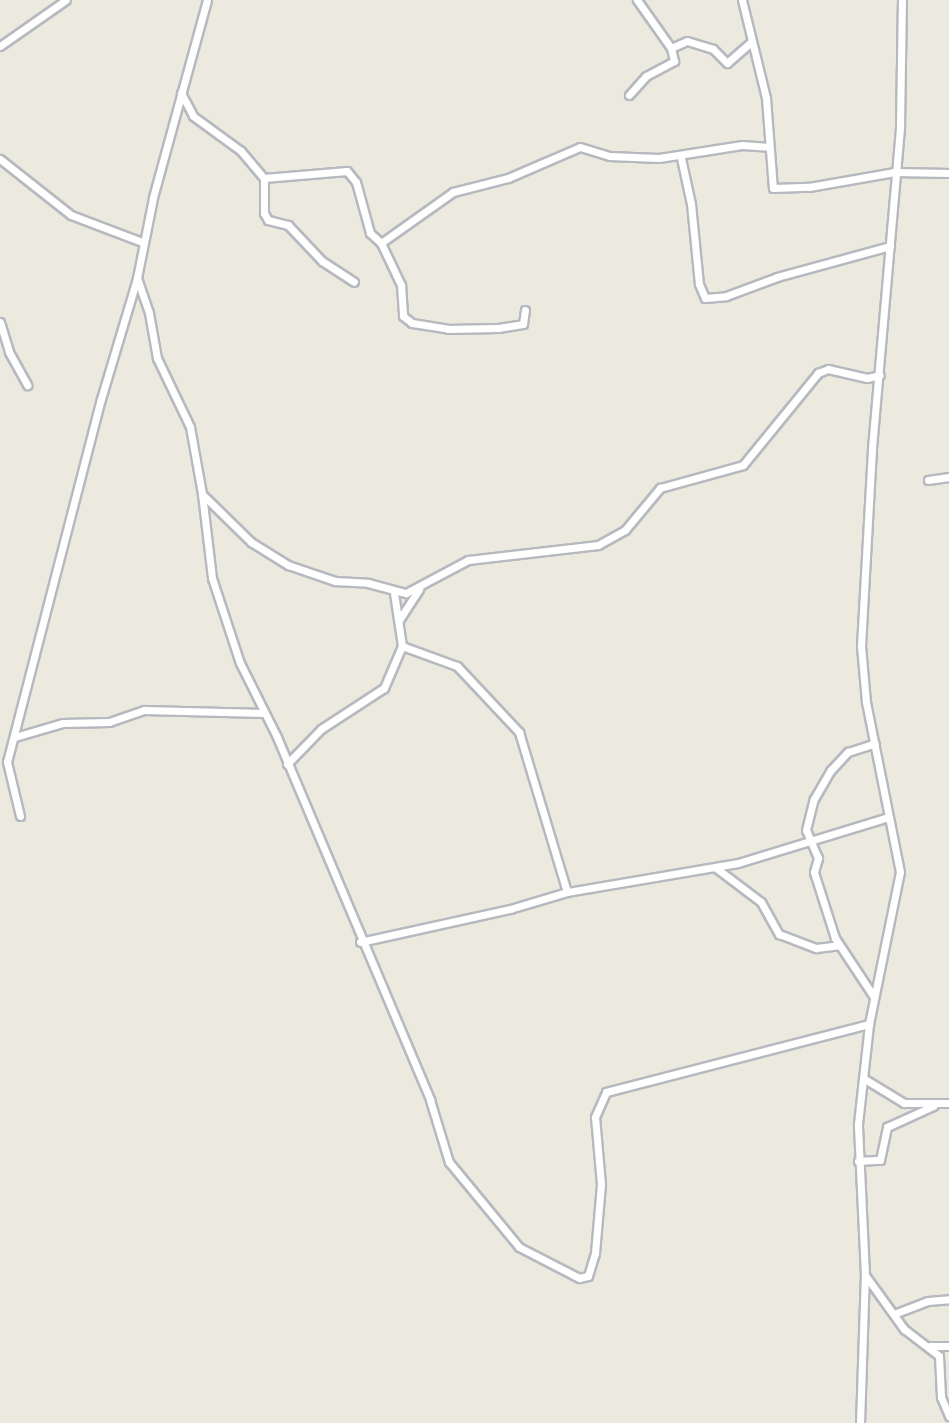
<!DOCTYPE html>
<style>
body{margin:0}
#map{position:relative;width:949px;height:1423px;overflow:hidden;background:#eceade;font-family:Karla,sans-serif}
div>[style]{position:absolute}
.roads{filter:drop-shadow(2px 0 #b6b9bf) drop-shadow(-2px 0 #b6b9bf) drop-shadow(0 2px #b6b9bf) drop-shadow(0 -2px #b6b9bf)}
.minor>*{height:7px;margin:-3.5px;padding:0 3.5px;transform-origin:3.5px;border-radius:3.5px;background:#fff}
span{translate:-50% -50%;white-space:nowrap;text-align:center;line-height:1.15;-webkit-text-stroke:5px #fff;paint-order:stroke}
</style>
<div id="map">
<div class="roads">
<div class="minor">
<i style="left:207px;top:0;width:205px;rotate:105.3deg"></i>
<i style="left:153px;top:198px;width:82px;rotate:101.3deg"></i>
<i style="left:137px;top:278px;width:37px;rotate:71deg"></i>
<i style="left:149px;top:313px;width:46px;rotate:79.9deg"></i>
<i style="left:157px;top:358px;width:76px;rotate:64.4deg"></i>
<i style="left:190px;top:427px;width:68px;rotate:79.8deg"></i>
<i style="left:202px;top:494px;width:69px;rotate:44.4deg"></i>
<i style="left:251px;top:542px;width:44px;rotate:31.9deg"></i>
<i style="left:288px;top:565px;width:50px;rotate:18.8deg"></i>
<i style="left:335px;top:581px;width:33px;rotate:3deg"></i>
<i style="left:368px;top:583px;width:39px;rotate:15deg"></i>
<i style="left:406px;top:593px;width:70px;rotate:-28deg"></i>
<i style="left:468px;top:560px;width:131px;rotate:-6.6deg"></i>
<i style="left:598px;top:545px;width:31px;rotate:-29deg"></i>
<i style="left:625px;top:530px;width:55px;rotate:-50.2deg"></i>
<i style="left:660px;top:488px;width:86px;rotate:-15.5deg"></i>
<i style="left:743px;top:465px;width:119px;rotate:-50.8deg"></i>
<i style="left:818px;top:373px;width:11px;rotate:-22deg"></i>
<i style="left:828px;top:369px;width:40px;rotate:13deg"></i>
<i style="left:867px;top:378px;width:13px;rotate:-13deg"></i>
<i style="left:742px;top:0;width:101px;rotate:76.2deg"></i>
<i style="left:766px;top:98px;width:90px;rotate:85.6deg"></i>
<i style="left:773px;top:188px;width:36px;rotate:-2deg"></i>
<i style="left:809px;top:187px;width:87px;rotate:-9.9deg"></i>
<i style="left:895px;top:172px;width:54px;rotate:1.1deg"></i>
<i style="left:0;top:46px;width:80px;rotate:-34.9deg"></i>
<i style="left:671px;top:48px;width:17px;rotate:-24deg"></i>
<i style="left:687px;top:41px;width:27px;rotate:17deg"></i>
<i style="left:713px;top:49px;width:20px;rotate:45deg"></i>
<i style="left:727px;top:63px;width:32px;rotate:-41deg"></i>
<i style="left:181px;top:93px;width:26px;rotate:62deg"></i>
<i style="left:193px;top:116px;width:59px;rotate:36.1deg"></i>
<i style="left:241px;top:151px;width:35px;rotate:50deg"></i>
<i style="left:264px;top:178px;width:35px;rotate:90deg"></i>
<i style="left:264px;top:213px;width:8px;rotate:60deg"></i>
<i style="left:268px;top:220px;width:21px;rotate:14deg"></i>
<i style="left:288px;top:225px;width:50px;rotate:46.6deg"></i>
<i style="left:322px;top:261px;width:38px;rotate:33deg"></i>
<i style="left:629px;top:95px;width:25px;rotate:-48deg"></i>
<i style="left:646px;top:76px;width:32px;rotate:-28deg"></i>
<i style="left:674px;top:61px;width:13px;rotate:-103deg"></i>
<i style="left:671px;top:48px;width:59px;rotate:-125.3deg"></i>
<i style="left:681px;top:158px;width:47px;rotate:77.7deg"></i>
<i style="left:691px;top:204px;width:80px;rotate:84.3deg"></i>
<i style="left:699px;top:284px;width:15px;rotate:67deg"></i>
<i style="left:705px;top:298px;width:21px;rotate:-5deg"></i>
<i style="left:726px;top:296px;width:54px;rotate:-20.4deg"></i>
<i style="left:777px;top:277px;width:117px;rotate:-15.3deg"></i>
<i style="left:0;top:159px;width:90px;rotate:38.3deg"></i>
<i style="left:71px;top:215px;width:76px;rotate:20.8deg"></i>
<i style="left:264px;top:178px;width:83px;rotate:-4.8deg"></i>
<i style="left:347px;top:171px;width:14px;rotate:51deg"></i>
<i style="left:356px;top:182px;width:53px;rotate:74.6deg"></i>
<i style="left:370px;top:233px;width:15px;rotate:42deg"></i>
<i style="left:381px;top:243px;width:88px;rotate:-35.3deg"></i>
<i style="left:453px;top:192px;width:57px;rotate:-14.3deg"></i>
<i style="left:508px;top:178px;width:78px;rotate:-23.3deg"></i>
<i style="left:580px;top:147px;width:30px;rotate:17deg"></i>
<i style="left:609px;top:156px;width:50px;rotate:2.3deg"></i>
<i style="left:659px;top:158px;width:84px;rotate:-8.9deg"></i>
<i style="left:742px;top:145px;width:27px;rotate:4deg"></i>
<i style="left:381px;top:243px;width:47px;rotate:64.5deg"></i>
<i style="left:401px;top:285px;width:31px;rotate:86deg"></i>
<i style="left:403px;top:316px;width:11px;rotate:38deg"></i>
<i style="left:412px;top:323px;width:36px;rotate:9deg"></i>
<i style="left:448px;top:329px;width:50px;rotate:-1.1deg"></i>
<i style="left:498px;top:328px;width:25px;rotate:-9deg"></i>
<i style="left:523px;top:324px;width:14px;rotate:-82deg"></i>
<i style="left:0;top:322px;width:31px;rotate:73deg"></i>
<i style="left:9px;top:352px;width:38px;rotate:61deg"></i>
<i style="left:928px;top:480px;width:21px;rotate:-8deg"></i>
<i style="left:202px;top:494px;width:85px;rotate:83.2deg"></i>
<i style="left:212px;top:578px;width:89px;rotate:71.8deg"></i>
<i style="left:240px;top:663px;width:83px;rotate:63.4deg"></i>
<i style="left:277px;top:737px;width:394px;rotate:67.1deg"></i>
<i style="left:430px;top:1100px;width:65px;rotate:73deg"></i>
<i style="left:449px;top:1162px;width:110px;rotate:50.5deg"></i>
<i style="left:519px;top:1247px;width:68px;rotate:27.3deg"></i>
<i style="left:579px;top:1278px;width:9px;rotate:-13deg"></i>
<i style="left:588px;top:1276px;width:24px;rotate:-73deg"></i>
<i style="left:595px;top:1253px;width:69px;rotate:-85deg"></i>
<i style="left:601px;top:1184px;width:67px;rotate:-95.1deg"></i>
<i style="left:595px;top:1117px;width:27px;rotate:-66deg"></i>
<i style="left:606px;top:1092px;width:272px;rotate:-14.5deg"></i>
<i style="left:394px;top:593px;width:54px;rotate:81.4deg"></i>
<i style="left:402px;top:646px;width:59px;rotate:20deg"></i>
<i style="left:457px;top:666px;width:91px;rotate:46.8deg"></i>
<i style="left:519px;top:732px;width:167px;rotate:73.3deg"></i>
<i style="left:399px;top:620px;width:37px;rotate:-57deg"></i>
<i style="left:15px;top:737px;width:50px;rotate:-16.3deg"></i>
<i style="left:63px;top:723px;width:46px;rotate:-1.2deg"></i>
<i style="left:109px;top:722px;width:37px;rotate:-19deg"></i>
<i style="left:144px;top:710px;width:120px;rotate:1.4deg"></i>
<i style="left:287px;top:764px;width:49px;rotate:-45.8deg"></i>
<i style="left:321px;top:729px;width:75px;rotate:-33.1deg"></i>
<i style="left:384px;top:688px;width:46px;rotate:-66.8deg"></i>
<i style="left:20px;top:816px;width:56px;rotate:-103.5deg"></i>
<i style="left:7px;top:762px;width:375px;rotate:-75.5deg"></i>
<i style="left:101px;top:399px;width:126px;rotate:-73.4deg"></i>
<i style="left:716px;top:868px;width:56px;rotate:37.1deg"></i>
<i style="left:761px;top:902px;width:37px;rotate:61deg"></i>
<i style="left:779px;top:934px;width:40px;rotate:21deg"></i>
<i style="left:816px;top:948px;width:23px;rotate:-7deg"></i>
<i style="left:360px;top:942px;width:154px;rotate:-12.4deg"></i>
<i style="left:510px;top:909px;width:59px;rotate:-16.6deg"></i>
<i style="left:567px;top:892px;width:173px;rotate:-9.6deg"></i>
<i style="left:738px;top:863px;width:157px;rotate:-17deg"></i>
<i style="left:874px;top:997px;width:71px;rotate:-123.5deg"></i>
<i style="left:835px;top:938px;width:69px;rotate:-107.7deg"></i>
<i style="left:814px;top:872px;width:15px;rotate:-74deg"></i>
<i style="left:818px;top:858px;width:30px;rotate:-113deg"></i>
<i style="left:806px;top:830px;width:32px;rotate:-76deg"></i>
<i style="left:814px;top:799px;width:34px;rotate:-60deg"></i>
<i style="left:831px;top:770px;width:25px;rotate:-47deg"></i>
<i style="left:848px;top:752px;width:28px;rotate:-18deg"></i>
<i style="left:863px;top:1078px;width:48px;rotate:31.4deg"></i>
<i style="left:904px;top:1103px;width:45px"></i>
<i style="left:858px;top:1161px;width:22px;rotate:-3deg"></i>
<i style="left:880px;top:1160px;width:34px;rotate:-78deg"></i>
<i style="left:887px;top:1127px;width:51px;rotate:-24.5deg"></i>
<i style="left:865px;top:1275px;width:67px;rotate:54.2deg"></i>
<i style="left:904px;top:1329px;width:44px;rotate:37.6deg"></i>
<i style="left:939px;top:1356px;width:41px;rotate:87.2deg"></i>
<i style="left:941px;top:1397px;width:21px;rotate:67deg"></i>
<i style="left:894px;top:1314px;width:36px;rotate:-21deg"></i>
<i style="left:928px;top:1301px;width:21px;rotate:-5deg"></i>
<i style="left:930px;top:1346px;width:19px"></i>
<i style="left:860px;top:1423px;width:148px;rotate:-88.1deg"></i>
<i style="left:865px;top:1275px;width:151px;rotate:-92.7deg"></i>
<i style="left:858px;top:1124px;width:101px;rotate:-83.7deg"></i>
<i style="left:869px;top:1024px;width:155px;rotate:-78.5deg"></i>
<i style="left:900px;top:872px;width:173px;rotate:-101.3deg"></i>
<i style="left:866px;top:702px;width:56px;rotate:-95.1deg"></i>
<i style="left:861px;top:646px;width:198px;rotate:-86.8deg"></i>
<i style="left:872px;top:448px;width:324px;rotate:-85deg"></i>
<i style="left:900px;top:125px;width:125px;rotate:-89.1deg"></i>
</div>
</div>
</div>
